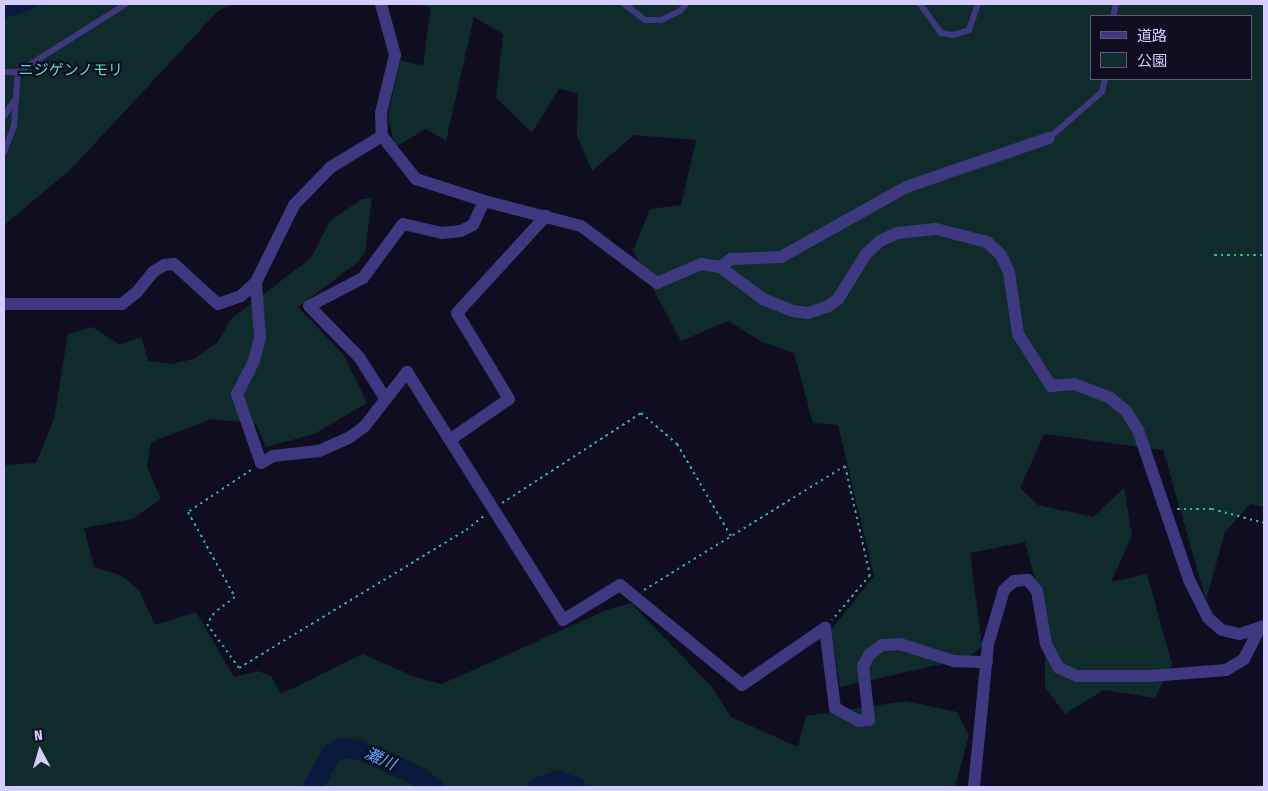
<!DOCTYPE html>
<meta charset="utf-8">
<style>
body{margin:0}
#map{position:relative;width:1268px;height:791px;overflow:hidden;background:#110d21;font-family:"Fira Sans Condensed","Noto Sans JP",sans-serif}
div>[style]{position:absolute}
.green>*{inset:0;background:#102b2b}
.water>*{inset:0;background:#091a3e}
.river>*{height:20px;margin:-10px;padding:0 10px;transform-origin:10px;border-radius:10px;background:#091a3e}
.path>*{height:2px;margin-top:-1px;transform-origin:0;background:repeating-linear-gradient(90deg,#2fb1af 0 2.5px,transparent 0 6.5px)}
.service>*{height:6px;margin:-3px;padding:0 3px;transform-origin:3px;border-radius:3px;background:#3e3880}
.minor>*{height:12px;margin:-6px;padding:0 6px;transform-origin:6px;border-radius:6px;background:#3e3880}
.tertiary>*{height:12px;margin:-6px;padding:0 6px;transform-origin:6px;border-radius:6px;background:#3e3880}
span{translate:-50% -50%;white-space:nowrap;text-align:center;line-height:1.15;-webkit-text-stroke:4.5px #110d21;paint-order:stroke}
.park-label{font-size:15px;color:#5adec3}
.water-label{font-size:16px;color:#5cacfe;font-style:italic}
.frame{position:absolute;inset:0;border:5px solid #d5cdff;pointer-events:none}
.legend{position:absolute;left:1090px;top:15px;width:162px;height:65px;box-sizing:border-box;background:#110d21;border:1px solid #5f5a7a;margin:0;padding:6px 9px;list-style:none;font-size:15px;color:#d5cdff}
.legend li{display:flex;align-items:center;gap:10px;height:25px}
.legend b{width:25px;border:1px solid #5f5a7a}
.north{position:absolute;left:15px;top:726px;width:50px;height:50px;-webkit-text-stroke:4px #110d21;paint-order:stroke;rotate:354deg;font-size:14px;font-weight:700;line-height:20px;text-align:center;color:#d5cdff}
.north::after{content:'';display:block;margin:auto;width:18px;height:22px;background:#d5cdff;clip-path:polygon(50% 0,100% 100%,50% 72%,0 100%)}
</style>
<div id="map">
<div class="green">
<i style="clip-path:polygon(4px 4px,232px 4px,217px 12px,70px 170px,4px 225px)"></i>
<i style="clip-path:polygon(evenodd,416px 4px,1264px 4px,1264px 507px,1250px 504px,1225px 532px,1206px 600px,1163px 450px,1044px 434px,1020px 488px,1038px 505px,1093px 517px,1124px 488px,1132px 535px,1111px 582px,1147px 574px,1172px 664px,1155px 698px,1104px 690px,1065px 714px,1045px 687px,1045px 615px,1025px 542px,970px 553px,982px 646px,968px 658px,840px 687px,831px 630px,874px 576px,838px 425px,813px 423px,794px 353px,762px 342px,728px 321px,681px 341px,633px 251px,650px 209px,681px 205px,696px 140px,634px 135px,592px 171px,577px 135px,578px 93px,559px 89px,532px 133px,496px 98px,503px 34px,474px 17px,446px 141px,426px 129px,395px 147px,388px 116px,400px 60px,423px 66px,431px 7px,416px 4px,1092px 16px,1252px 16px,1252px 79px,1092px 79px,1092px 16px)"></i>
<i style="clip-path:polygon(372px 198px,365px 252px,358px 262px,298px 307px,344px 355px,367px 403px,314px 434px,266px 447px,256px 424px,212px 419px,151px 442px,147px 467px,161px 499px,132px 519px,84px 528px,94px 567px,120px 575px,139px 590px,155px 625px,196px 612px,234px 677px,258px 671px,271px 676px,281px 694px,363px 654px,415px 677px,442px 684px,609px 609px,631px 603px,713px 688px,731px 717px,798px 747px,806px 716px,906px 701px,957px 712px,969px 735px,955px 787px,4px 787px,4px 465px,36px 463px,54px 419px,68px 334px,92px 327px,120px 345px,141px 337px,148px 361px,172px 364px,193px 359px,217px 343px,231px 319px,311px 258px,330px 221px,362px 199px)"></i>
</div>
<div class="water">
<i style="clip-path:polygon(4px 4px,38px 4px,35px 8px,4px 19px)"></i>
</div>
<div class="river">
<i style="left:313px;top:787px;width:38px;rotate:-61deg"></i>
<i style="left:331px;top:754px;width:12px;rotate:-31deg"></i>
<i style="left:341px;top:748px;width:19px;rotate:6deg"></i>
<i style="left:360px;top:750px;width:64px;rotate:24.1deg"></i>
<i style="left:418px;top:776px;width:19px;rotate:36deg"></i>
<i style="left:538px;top:787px;width:20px;rotate:-18deg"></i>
<i style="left:557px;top:781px;width:20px;rotate:18deg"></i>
</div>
<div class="path">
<i style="left:1214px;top:255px;width:50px"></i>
<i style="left:251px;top:470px;width:76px;rotate:146.3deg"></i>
<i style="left:188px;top:512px;width:97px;rotate:61.1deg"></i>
<i style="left:235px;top:597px;width:26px;rotate:143deg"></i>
<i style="left:214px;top:613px;width:13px;rotate:122deg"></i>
<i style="left:207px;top:624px;width:54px;rotate:54deg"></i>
<i style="left:239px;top:668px;width:266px;rotate:-31.3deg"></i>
<i style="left:466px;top:530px;width:23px;rotate:-38deg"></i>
<i style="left:502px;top:503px;width:166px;rotate:-32.9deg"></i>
<i style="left:641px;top:413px;width:48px;rotate:40.7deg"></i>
<i style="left:677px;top:444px;width:109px;rotate:59.7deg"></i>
<i style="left:1177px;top:509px;width:35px"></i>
<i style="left:1212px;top:509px;width:54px;rotate:15.1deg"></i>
<i style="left:644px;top:590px;width:236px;rotate:-31.7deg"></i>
<i style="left:845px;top:466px;width:112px;rotate:77.1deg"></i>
<i style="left:870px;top:575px;width:59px;rotate:130.2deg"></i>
</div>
<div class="service">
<i style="left:624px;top:4px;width:26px;rotate:37deg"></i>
<i style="left:645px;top:20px;width:17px"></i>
<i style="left:662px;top:20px;width:20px;rotate:-27deg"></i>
<i style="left:680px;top:11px;width:9px;rotate:-49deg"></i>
<i style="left:920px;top:4px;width:36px;rotate:54deg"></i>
<i style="left:941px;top:33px;width:12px;rotate:9deg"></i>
<i style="left:953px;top:35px;width:17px;rotate:-17deg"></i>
<i style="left:969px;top:30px;width:28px;rotate:-71deg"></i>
<i style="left:1113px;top:16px;width:12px;rotate:-76deg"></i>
<i style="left:4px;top:72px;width:14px"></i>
<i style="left:18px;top:72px;width:128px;rotate:-32.2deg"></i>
<i style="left:4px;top:116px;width:22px;rotate:-56deg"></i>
<i style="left:1049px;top:138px;width:70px;rotate:-41deg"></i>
<i style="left:1102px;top:92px;width:13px;rotate:-77deg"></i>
<i style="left:4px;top:152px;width:28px;rotate:-69deg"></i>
<i style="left:14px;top:126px;width:54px;rotate:-85.8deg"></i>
</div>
<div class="minor">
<i style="left:381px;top:4px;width:53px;rotate:74.6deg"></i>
<i style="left:395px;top:55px;width:60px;rotate:103.6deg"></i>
<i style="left:381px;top:113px;width:23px;rotate:88deg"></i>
<i style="left:382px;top:136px;width:55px;rotate:51.7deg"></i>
<i style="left:416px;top:179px;width:71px;rotate:17.9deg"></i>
<i style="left:484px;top:201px;width:100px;rotate:14.5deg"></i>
<i style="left:581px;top:226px;width:95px;rotate:36.9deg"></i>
<i style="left:657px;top:283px;width:48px;rotate:-23.4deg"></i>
<i style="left:701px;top:264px;width:19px;rotate:9deg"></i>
<i style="left:720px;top:267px;width:14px;rotate:-36deg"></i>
<i style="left:731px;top:259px;width:50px;rotate:-2.3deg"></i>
<i style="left:781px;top:257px;width:143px;rotate:-29.2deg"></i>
<i style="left:906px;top:187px;width:151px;rotate:-18.9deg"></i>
<i style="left:256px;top:282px;width:56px;rotate:85.9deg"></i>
<i style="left:260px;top:338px;width:24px;rotate:105deg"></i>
<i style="left:254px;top:361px;width:37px;rotate:117deg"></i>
<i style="left:237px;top:394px;width:73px;rotate:70.8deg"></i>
<i style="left:261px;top:463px;width:14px;rotate:-30deg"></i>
<i style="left:273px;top:456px;width:46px;rotate:-6.2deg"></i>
<i style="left:319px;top:451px;width:34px;rotate:-24deg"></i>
<i style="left:350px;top:437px;width:17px;rotate:-36deg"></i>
<i style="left:364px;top:427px;width:70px;rotate:-52deg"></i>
<i style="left:407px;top:372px;width:293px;rotate:57.8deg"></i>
<i style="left:563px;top:620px;width:67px;rotate:-31.6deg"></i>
<i style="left:620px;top:585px;width:158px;rotate:39.3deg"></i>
<i style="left:742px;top:685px;width:101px;rotate:-34.5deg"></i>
<i style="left:825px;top:628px;width:81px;rotate:82.9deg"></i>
<i style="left:835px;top:708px;width:26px;rotate:29deg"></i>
<i style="left:858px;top:721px;width:11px;rotate:-5deg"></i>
<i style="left:869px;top:720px;width:54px;rotate:-96.3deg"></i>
<i style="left:863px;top:666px;width:13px;rotate:-61deg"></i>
<i style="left:869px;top:655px;width:16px;rotate:-38deg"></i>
<i style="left:882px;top:645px;width:18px;rotate:-3deg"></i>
<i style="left:900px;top:644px;width:57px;rotate:17.5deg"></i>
<i style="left:954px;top:661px;width:33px;rotate:2deg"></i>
<i style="left:4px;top:304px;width:118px"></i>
<i style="left:122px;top:304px;width:19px;rotate:-39deg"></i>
<i style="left:137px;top:292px;width:26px;rotate:-51deg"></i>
<i style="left:153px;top:272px;width:13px;rotate:-32deg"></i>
<i style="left:164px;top:265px;width:10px;rotate:-6deg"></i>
<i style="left:174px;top:264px;width:59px;rotate:42.3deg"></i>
<i style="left:218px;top:304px;width:24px;rotate:-19deg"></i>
<i style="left:241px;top:296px;width:21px;rotate:-43deg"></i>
<i style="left:256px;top:282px;width:86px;rotate:-63.7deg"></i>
<i style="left:294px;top:205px;width:53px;rotate:-45.8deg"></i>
<i style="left:331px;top:167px;width:60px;rotate:-31.3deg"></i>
<i style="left:385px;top:398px;width:49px;rotate:-122.4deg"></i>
<i style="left:359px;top:357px;width:71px;rotate:-134.4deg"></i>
<i style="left:309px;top:306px;width:61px;rotate:-27.4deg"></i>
<i style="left:363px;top:278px;width:67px;rotate:-53.5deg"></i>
<i style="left:403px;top:224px;width:40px;rotate:13deg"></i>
<i style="left:442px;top:233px;width:19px;rotate:-6deg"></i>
<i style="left:461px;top:231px;width:13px;rotate:-27deg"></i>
<i style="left:473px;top:225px;width:26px;rotate:-65deg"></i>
<i style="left:451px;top:439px;width:70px;rotate:-34.6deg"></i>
<i style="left:509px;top:399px;width:100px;rotate:-121.2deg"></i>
<i style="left:457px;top:313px;width:132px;rotate:-47.5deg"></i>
<i style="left:974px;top:787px;width:144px;rotate:-84.4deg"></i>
<i style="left:988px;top:644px;width:56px;rotate:-73.5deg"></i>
<i style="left:1004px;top:590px;width:13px;rotate:-42deg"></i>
<i style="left:1014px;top:581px;width:14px;rotate:-4deg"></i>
<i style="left:1028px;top:580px;width:14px;rotate:51deg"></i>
<i style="left:1037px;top:591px;width:54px;rotate:80.4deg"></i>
<i style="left:1046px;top:644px;width:27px;rotate:62deg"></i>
<i style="left:1059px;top:668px;width:20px;rotate:24deg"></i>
<i style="left:1077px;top:676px;width:74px"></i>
<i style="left:1151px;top:676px;width:75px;rotate:-4.6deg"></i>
<i style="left:1226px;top:670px;width:21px;rotate:-31deg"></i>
<i style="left:1244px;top:659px;width:33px;rotate:-63deg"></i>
</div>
<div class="tertiary">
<i style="left:720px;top:267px;width:54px;rotate:36.7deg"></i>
<i style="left:763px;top:299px;width:31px;rotate:22deg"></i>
<i style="left:792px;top:311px;width:16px;rotate:7deg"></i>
<i style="left:808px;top:313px;width:20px;rotate:-18deg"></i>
<i style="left:827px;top:307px;width:14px;rotate:-36deg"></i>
<i style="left:838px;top:299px;width:53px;rotate:-58.1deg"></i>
<i style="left:866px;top:254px;width:19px;rotate:-43deg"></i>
<i style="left:880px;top:241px;width:19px;rotate:-25deg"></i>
<i style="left:897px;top:233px;width:39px;rotate:-6deg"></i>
<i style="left:936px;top:229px;width:53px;rotate:14.3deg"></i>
<i style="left:987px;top:242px;width:19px;rotate:43deg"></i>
<i style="left:1001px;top:255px;width:19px;rotate:65deg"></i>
<i style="left:1009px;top:272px;width:63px;rotate:81.7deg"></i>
<i style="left:1018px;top:334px;width:62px;rotate:57.6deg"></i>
<i style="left:1051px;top:386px;width:23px;rotate:-5deg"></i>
<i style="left:1074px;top:384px;width:39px;rotate:21deg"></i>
<i style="left:1110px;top:398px;width:21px;rotate:39deg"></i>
<i style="left:1126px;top:411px;width:22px;rotate:58deg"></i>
<i style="left:1138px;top:430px;width:158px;rotate:71.2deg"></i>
<i style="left:1189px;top:580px;width:42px;rotate:63.4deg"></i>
<i style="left:1208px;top:618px;width:18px;rotate:41deg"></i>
<i style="left:1222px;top:630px;width:18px;rotate:13deg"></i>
<i style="left:1240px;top:634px;width:25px;rotate:-18deg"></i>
</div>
<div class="park-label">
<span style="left:71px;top:71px">ニジゲンノモリ</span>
</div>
<div class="water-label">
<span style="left:380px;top:759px;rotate:24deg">灘川</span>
</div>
<div class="frame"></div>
<ul class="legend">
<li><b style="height:6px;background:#3e3880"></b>道路</li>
<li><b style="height:14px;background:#102b2b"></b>公園</li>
</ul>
<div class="north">N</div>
</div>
